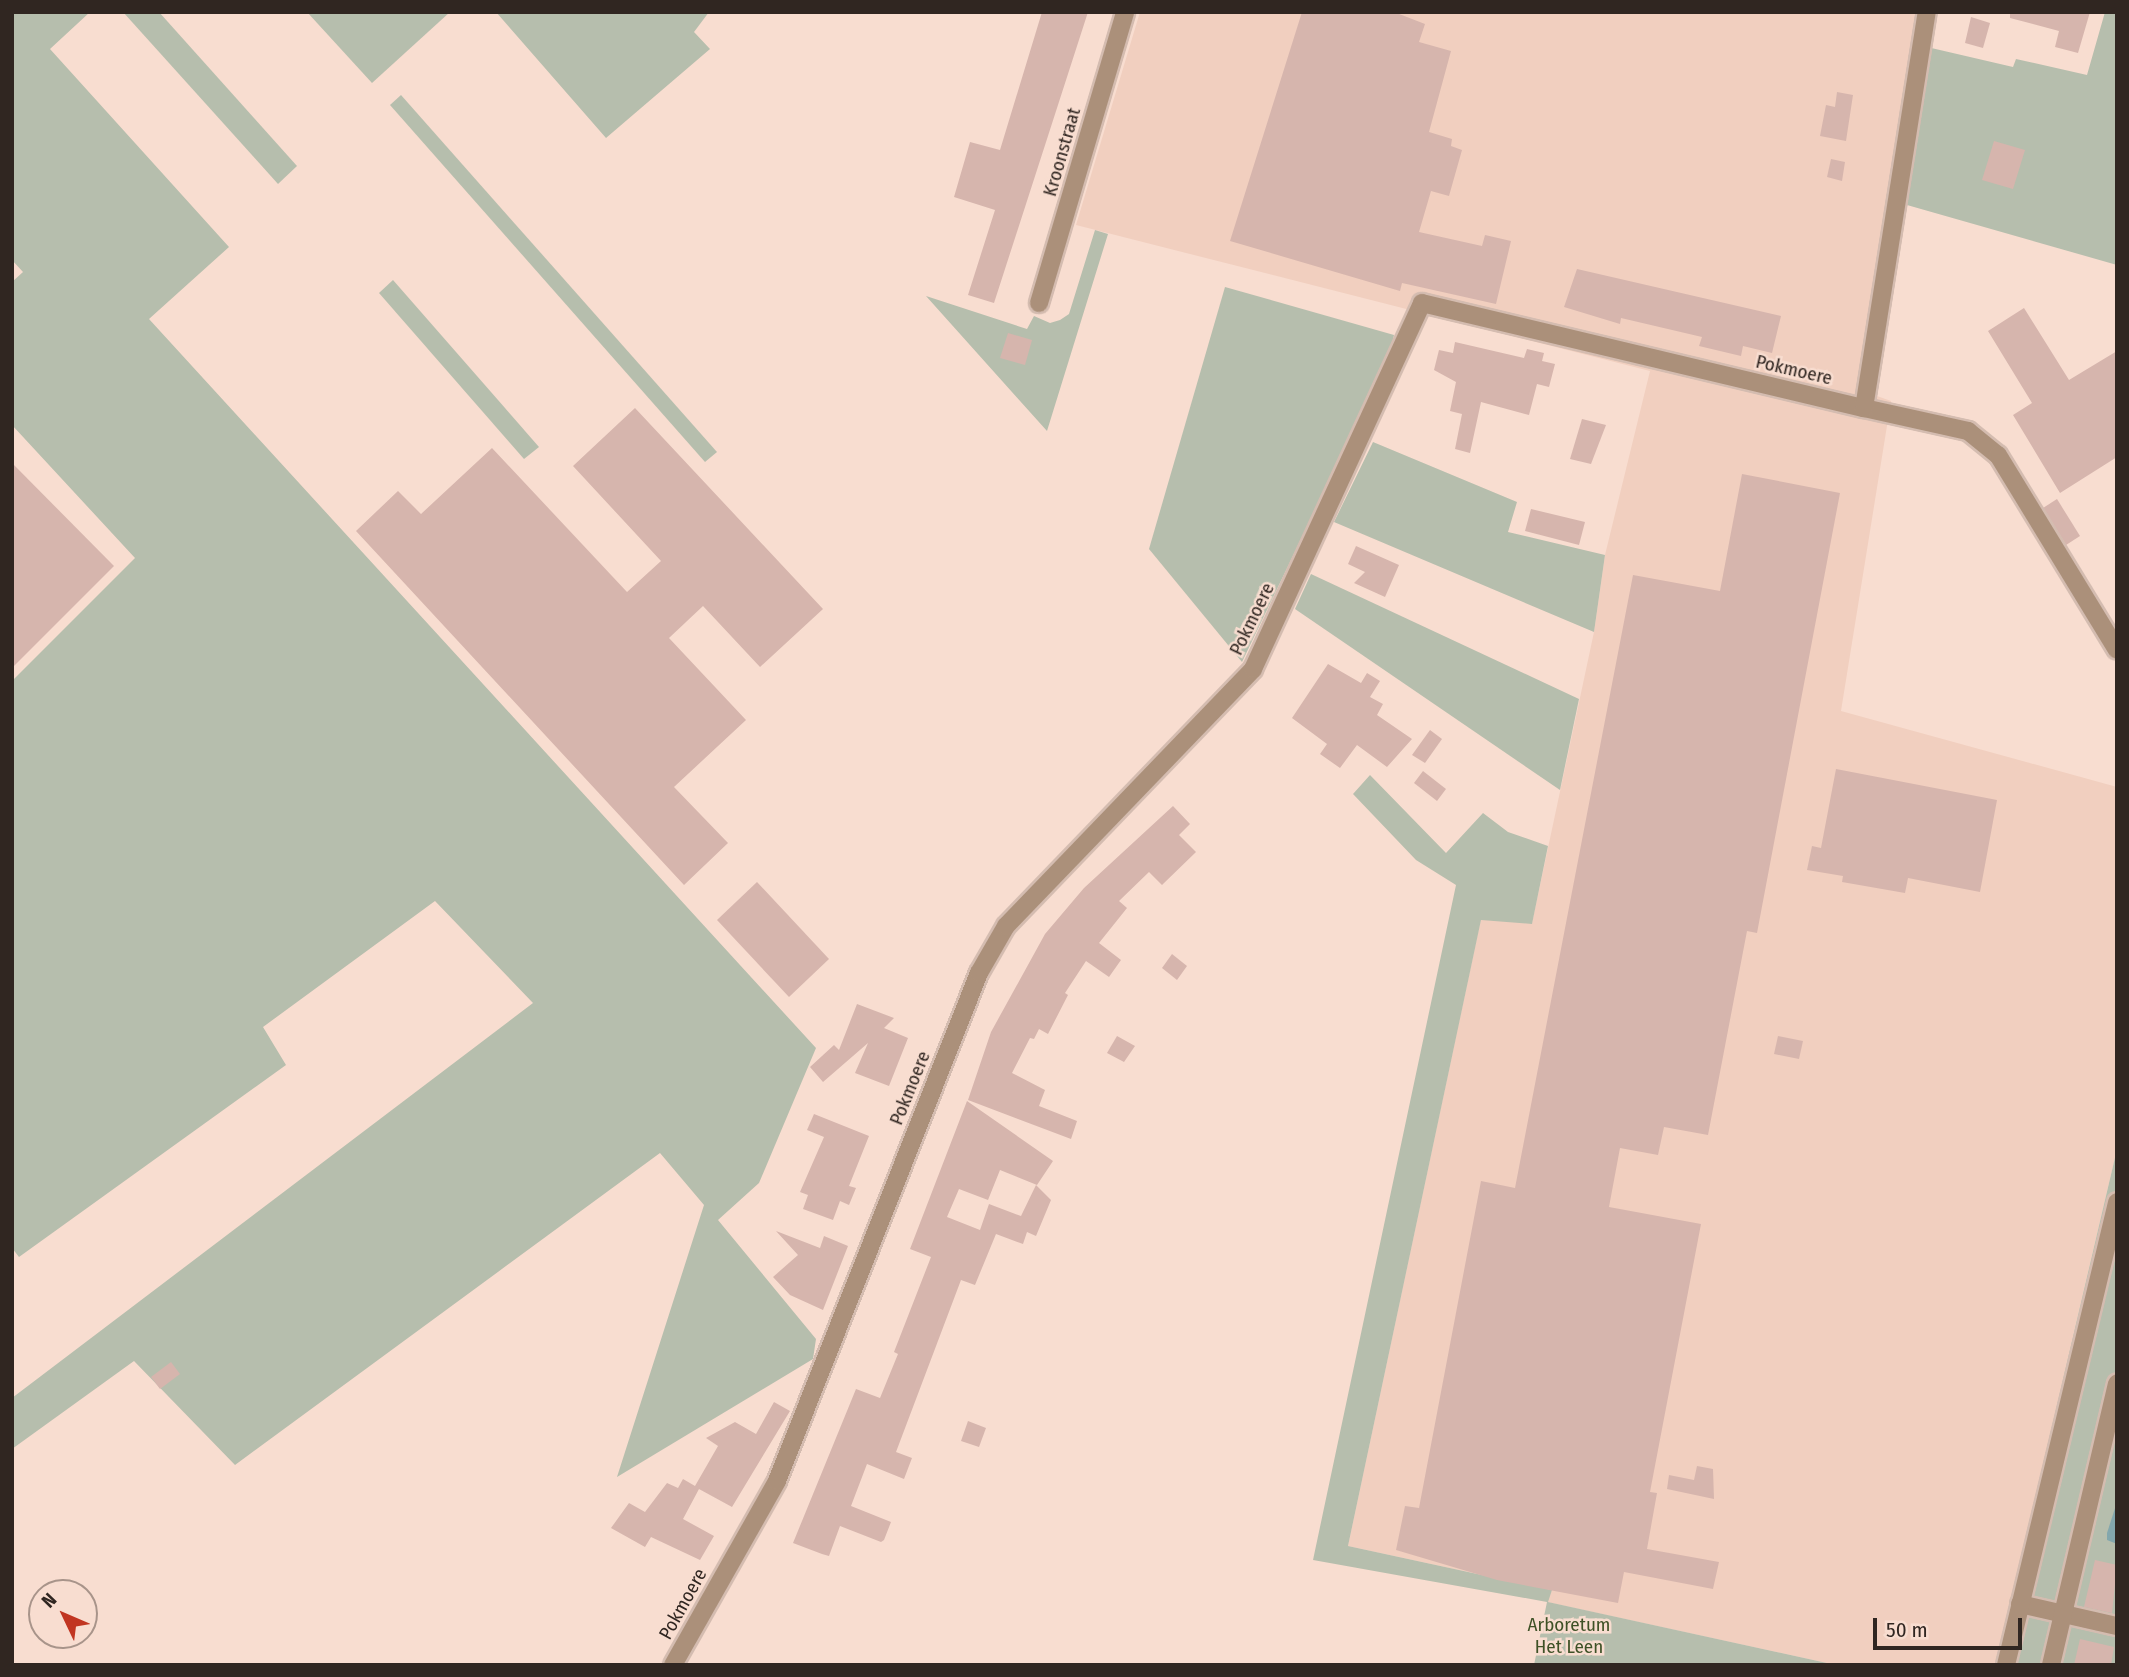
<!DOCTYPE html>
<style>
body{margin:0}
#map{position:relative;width:2129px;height:1677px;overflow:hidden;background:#f8ddd0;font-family:"Fira Sans Condensed",sans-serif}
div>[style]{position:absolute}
.built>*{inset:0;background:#f1cfbf}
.green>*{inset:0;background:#b6bead}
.water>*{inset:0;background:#83a7ad}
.building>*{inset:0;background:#d6b5ad}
.roads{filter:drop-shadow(2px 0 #d4bcb0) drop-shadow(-2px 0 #d4bcb0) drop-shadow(0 2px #d4bcb0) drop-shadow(0 -2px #d4bcb0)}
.minor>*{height:18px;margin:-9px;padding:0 9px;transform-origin:9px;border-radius:9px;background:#ab907a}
span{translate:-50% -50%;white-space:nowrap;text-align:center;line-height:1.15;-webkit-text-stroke:5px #f8ddd0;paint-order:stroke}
.street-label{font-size:19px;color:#302621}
.park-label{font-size:19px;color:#3e5126}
.frame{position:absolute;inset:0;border:14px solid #302621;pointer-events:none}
.north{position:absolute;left:28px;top:1579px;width:70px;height:70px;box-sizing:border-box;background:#f8ddd0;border:2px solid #a8948a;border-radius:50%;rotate:314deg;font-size:19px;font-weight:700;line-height:28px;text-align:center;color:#302621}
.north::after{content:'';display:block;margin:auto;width:24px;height:32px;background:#c13521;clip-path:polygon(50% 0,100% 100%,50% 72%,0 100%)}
.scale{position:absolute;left:1873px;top:1618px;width:149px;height:32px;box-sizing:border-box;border:4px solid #302621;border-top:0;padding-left:9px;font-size:21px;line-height:24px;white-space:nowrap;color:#302621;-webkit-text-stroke:5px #f8ddd0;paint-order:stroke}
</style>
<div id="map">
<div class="built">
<i style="clip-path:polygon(1140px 12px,1933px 12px,1877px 396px,1891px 401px,1841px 711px,2117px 787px,2117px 1149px,1996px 1665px,1836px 1665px,1547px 1602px,1552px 1590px,1348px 1546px,1481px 919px,1532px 923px,1594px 632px,1605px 555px,1650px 371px,1076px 225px)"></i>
</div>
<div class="green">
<i style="clip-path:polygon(12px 12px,90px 12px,50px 49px,229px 247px,149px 319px,816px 1048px,759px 1183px,718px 1220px,816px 1339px,813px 1359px,617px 1477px,704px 1205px,660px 1153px,235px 1465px,134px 1361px,12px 1449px,12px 1398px,533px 1003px,435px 901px,263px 1027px,286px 1065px,19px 1257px,12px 1248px,12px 681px,135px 558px,12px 425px,12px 282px,23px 272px,12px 260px)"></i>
<i style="clip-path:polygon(123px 12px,159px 12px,297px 166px,278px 184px)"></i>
<i style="clip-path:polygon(307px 12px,450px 12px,372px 83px)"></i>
<i style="clip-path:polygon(496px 12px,709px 12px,694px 32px,710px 49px,606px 138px)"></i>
<i style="clip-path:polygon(2105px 12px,2117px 12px,2117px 265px,1907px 205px,1927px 47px,2013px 67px,2016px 59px,2087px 75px)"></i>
<i style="clip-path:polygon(401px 95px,717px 452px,705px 462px,390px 105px)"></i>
<i style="clip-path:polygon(1095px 230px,1108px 234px,1047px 431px,926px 296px,1027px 329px,1034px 316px,1050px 323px,1060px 320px,1069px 314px)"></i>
<i style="clip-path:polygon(393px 280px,539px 447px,524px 459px,379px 293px)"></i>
<i style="clip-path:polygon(1225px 287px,1394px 335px,1390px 354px,1242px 662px,1149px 549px)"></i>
<i style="clip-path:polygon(1373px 442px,1517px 502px,1508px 532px,1605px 555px,1594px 632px,1334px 522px)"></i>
<i style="clip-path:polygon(1311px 574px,1579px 699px,1560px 790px,1295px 609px)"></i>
<i style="clip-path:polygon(1370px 775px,1446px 853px,1483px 813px,1508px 832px,1548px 846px,1532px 924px,1481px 920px,1348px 1546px,1552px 1590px,1548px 1602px,1836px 1665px,1534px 1665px,1547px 1602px,1313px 1560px,1456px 885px,1416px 860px,1353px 794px)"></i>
<i style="clip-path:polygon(2117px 1149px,2117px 1665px,1996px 1665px)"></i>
</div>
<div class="water">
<i style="clip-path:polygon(2117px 1502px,2117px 1544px,2107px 1540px,2107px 1533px)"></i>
</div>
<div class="building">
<i style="clip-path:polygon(1042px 12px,1088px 12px,994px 303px,968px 295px,995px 210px,954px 197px,970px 142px,1000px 150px)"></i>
<i style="clip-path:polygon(1302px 12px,1394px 12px,1425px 24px,1419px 42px,1451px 51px,1429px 132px,1452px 139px,1451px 146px,1462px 150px,1449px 196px,1431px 191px,1419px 232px,1482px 246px,1485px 235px,1511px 241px,1496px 304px,1402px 283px,1400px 291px,1230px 241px)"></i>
<i style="clip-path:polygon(2010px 12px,2090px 12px,2078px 53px,2055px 47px,2059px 31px,2010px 18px)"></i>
<i style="clip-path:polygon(1971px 17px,1990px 23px,1983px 48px,1965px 43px)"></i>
<i style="clip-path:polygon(1837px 92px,1853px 95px,1846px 141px,1820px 136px,1826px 105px,1835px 107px)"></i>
<i style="clip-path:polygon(1994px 141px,2025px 150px,2013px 189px,1982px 180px)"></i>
<i style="clip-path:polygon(1831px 159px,1845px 162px,1842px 181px,1827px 177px)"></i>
<i style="clip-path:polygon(1577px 269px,1781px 316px,1772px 353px,1743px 346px,1741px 356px,1699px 346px,1702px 337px,1621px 318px,1620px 324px,1564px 307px)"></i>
<i style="clip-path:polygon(2024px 308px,2069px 380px,2117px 351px,2117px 457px,2060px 493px,2013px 415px,2032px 403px,1988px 331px)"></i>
<i style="clip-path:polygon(1008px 333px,1032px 340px,1025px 365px,1000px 358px)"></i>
<i style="clip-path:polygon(1455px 342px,1524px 358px,1527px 349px,1544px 353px,1542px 361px,1555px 364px,1549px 387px,1537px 384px,1529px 415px,1481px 402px,1470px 453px,1455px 449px,1462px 414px,1450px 411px,1456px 382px,1434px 370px,1439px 350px,1453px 353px)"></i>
<i style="clip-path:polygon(635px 408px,823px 609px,760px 667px,703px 606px,669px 638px,746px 720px,674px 787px,728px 843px,684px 885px,356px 531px,398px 491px,421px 514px,492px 448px,627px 592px,661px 561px,573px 466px)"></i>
<i style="clip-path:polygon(1582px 419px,1606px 425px,1591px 464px,1570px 459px)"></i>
<i style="clip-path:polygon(12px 463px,114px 566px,12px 668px)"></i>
<i style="clip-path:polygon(1742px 474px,1840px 493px,1757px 933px,1747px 931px,1708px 1135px,1664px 1127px,1658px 1155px,1620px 1148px,1609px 1207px,1701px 1224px,1650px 1492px,1657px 1493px,1647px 1549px,1719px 1562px,1713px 1589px,1624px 1572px,1618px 1603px,1497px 1580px,1396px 1550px,1405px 1506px,1419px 1508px,1481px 1181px,1515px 1188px,1633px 575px,1720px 591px)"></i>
<i style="clip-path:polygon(2057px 499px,2080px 536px,2066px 545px,2043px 508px)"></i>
<i style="clip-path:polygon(1531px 509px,1585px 522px,1579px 545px,1525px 531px)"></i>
<i style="clip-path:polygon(1356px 546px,1399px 565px,1385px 597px,1354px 583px,1365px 572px,1348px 564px)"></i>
<i style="clip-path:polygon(1328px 664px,1361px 683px,1367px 673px,1380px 681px,1370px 697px,1383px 704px,1377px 715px,1412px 739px,1387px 767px,1357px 745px,1340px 768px,1320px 754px,1327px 744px,1292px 718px)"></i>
<i style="clip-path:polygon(1430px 730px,1442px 739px,1425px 763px,1412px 755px)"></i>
<i style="clip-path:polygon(1836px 769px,1997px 800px,1980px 892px,1908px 878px,1905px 893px,1842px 882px,1843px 876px,1807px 870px,1812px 846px,1821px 848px)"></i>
<i style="clip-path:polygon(1423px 771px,1446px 789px,1437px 801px,1414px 783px)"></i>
<i style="clip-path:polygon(1173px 806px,1190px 824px,1179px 835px,1196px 852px,1162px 885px,1149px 872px,1119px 901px,1127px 908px,1099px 943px,1121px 960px,1109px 977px,1086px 961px,1065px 993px,1068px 995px,1048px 1034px,1039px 1029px,1034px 1039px,1030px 1038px,1012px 1073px,1045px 1090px,1039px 1106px,1077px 1121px,1071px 1139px,968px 1100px,991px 1032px,1045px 934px,1084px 888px)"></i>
<i style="clip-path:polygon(757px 882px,829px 959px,789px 997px,717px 920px)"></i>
<i style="clip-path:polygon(1172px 954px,1187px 966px,1177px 980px,1162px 968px)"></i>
<i style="clip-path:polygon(857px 1004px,894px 1018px,884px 1028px,908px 1038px,889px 1086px,855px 1073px,868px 1043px,823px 1082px,810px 1067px,834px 1045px,839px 1050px)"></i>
<i style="clip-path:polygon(1117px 1036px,1135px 1046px,1124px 1062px,1107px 1053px)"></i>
<i style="clip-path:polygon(1778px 1036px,1803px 1041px,1799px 1059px,1774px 1054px)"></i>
<i style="clip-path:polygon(967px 1101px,1053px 1161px,1037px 1185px,1000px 1170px,988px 1200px,959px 1189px,947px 1217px,980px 1230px,989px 1204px,1021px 1216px,1036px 1185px,1051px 1200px,1036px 1236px,1027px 1232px,1023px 1244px,996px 1234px,975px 1285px,961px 1280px,896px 1452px,912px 1458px,904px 1479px,867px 1464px,851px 1506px,891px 1522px,884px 1540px,881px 1542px,840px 1526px,829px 1556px,822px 1554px,793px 1543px,856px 1389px,880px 1398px,898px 1354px,894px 1352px,931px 1257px,910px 1249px)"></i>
<i style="clip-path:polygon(814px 1114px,869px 1136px,849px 1186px,856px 1188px,849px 1205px,840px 1201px,833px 1220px,803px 1209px,808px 1195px,800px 1192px,824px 1137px,807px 1130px)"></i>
<i style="clip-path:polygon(776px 1231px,820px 1248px,824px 1236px,848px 1246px,823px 1310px,790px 1295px,773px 1277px,798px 1255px)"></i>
<i style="clip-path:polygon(171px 1362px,180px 1374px,160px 1389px,151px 1377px)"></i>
<i style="clip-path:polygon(774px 1402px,790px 1411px,732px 1507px,699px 1489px,683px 1519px,714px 1536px,700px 1560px,651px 1537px,645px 1547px,611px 1528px,629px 1503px,645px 1512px,667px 1483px,678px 1488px,683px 1479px,695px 1486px,718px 1446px,706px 1438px,735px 1422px,756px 1434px)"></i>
<i style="clip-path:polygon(968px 1421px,986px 1428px,979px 1447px,961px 1441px)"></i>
<i style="clip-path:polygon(1697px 1466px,1713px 1469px,1714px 1499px,1667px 1489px,1669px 1475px,1694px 1480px)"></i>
<i style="clip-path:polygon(2095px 1560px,2117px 1565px,2112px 1613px,2084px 1607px)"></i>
<i style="clip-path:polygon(2080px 1639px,2114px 1647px,2111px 1665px,2074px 1665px)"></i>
</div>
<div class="roads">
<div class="minor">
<i style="left:1039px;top:303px;width:303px;rotate:-73.5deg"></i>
<i style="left:1864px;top:408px;width:107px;rotate:12.5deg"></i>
<i style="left:1968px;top:431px;width:38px;rotate:39deg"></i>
<i style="left:1998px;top:455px;width:228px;rotate:58.6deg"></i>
<i style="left:2020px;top:1604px;width:99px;rotate:12.8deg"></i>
<i style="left:673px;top:1665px;width:211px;rotate:-60.5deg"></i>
<i style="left:777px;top:1481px;width:547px;rotate:-68.32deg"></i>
<i style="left:979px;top:973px;width:54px;rotate:-60.1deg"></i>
<i style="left:1006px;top:926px;width:356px;rotate:-46.1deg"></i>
<i style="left:1253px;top:669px;width:403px;rotate:-65.2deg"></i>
<i style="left:1422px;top:303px;width:454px;rotate:13.4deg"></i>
<i style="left:1864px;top:408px;width:401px;rotate:-81deg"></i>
<i style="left:2006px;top:1665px;width:476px;rotate:-76.5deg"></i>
<i style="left:2051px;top:1665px;width:289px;rotate:-76.8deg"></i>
</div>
</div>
<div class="street-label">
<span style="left:1062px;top:152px;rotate:-74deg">Kroonstraat</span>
<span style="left:1794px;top:370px;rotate:13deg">Pokmoere</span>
<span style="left:1252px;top:619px;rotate:-64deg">Pokmoere</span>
<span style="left:910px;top:1088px;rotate:-68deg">Pokmoere</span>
<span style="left:683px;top:1604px;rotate:-61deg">Pokmoere</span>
</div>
<div class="park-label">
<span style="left:1569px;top:1636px">Arboretum<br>Het Leen</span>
</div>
<div class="frame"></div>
<div class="north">N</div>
<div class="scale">50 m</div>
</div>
